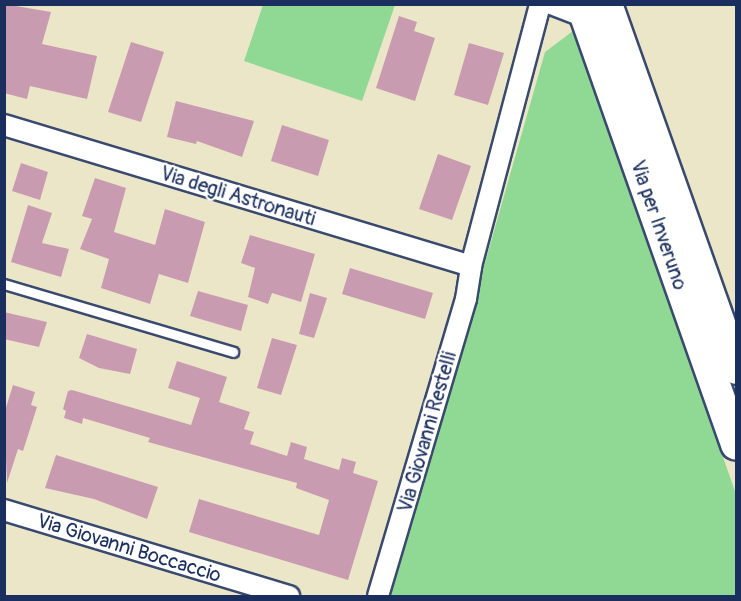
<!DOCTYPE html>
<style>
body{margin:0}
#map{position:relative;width:741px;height:601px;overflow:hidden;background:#ece6c8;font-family:Pangolin,sans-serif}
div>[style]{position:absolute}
.green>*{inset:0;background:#8fd994}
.building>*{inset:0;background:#c99bb1}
.roads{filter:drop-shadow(2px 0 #3a4a6e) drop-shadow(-2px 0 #3a4a6e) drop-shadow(0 2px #3a4a6e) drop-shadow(0 -2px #3a4a6e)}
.lane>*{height:9px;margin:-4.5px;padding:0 4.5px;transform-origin:4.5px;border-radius:4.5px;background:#fff}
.street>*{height:20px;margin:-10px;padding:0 10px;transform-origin:10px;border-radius:10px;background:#fff}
.primary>*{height:30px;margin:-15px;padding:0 15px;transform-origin:15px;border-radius:15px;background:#fff}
span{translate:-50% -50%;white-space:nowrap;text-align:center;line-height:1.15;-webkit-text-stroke:4.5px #fff;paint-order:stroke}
.street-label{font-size:20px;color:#1b2f5e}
.frame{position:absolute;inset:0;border:6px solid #1b2f5e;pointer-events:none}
</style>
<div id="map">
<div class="green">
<i style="clip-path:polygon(263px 5px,395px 5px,362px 101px,244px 61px)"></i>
<i style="clip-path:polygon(573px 31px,736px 494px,736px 596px,390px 596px,545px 52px)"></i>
</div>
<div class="building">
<i style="clip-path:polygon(4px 4px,51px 12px,42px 44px,97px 56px,87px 99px,30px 86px,27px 99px,4px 93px)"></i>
<i style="clip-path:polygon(399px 16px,417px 22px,414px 31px,435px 38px,415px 101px,376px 88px)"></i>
<i style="clip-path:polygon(131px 42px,164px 52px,141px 122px,108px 112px)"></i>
<i style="clip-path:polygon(469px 43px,504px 53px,488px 105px,454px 95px)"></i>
<i style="clip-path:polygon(176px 101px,254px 121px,242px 157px,197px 141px,196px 144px,167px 137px)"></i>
<i style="clip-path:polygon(282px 125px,329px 140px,318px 176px,271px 161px)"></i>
<i style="clip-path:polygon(438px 154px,471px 166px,452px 220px,419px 209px)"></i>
<i style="clip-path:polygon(21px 163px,48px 172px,40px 200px,12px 191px)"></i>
<i style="clip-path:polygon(95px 178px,126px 188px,114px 232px,155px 245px,165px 209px,205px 222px,188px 283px,159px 274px,150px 304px,101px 288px,109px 259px,80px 249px,92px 219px,82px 216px)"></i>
<i style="clip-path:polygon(28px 205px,52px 213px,42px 243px,69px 249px,61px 277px,11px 262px)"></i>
<i style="clip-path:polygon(250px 235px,315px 254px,301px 302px,272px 293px,268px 304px,248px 297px,255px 268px,241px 263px)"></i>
<i style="clip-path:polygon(350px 268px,433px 293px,425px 319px,342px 294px)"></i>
<i style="clip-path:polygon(198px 291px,248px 305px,241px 331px,190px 316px)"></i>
<i style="clip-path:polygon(310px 293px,327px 298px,314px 338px,299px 334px)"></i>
<i style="clip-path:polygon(4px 312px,47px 322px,39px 347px,4px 339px)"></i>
<i style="clip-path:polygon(87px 334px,137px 349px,130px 374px,99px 368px,79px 358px)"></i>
<i style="clip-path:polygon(272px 338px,297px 345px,281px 395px,257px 388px)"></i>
<i style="clip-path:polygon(177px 361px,227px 377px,219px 402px,250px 412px,244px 429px,254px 432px,250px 444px,287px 456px,291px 442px,307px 447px,304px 459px,339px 470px,342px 458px,356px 462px,353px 473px,378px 481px,348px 580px,189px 532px,199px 499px,319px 535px,329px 500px,296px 488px,297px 483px,148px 442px,150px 438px,83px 418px,82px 424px,64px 418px,66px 411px,63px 409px,68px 391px,72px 390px,191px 425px,200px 398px,168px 388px)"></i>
<i style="clip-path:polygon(13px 385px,35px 392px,31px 405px,37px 407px,23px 451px,18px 449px,7px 483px,4px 414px)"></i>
<i style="clip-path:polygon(56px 455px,158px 487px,147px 519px,94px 499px,45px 488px)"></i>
</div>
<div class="roads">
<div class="lane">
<i style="left:4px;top:284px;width:239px;rotate:16.5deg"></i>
</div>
<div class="street">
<i style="left:551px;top:4px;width:36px;rotate:21deg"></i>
<i style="left:4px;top:125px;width:488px;rotate:16.8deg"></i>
<i style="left:4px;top:510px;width:298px;rotate:16.8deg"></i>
<i style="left:378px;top:596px;width:310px;rotate:-73.5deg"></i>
<i style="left:466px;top:299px;width:33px;rotate:-81deg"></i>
<i style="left:471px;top:266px;width:271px;rotate:-75.2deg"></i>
</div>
<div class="primary">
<i style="left:581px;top:4px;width:467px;rotate:70.6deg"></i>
<i style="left:607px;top:4px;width:387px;rotate:70.5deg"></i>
</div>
</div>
<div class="street-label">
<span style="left:238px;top:196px;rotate:17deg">Via degli Astronauti</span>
<span style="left:659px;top:225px;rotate:71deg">Via per Inveruno</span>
<span style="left:427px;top:432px;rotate:-74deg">Via Giovanni Restelli</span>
<span style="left:129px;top:548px;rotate:17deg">Via Giovanni Boccaccio</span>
</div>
<div class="frame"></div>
</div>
